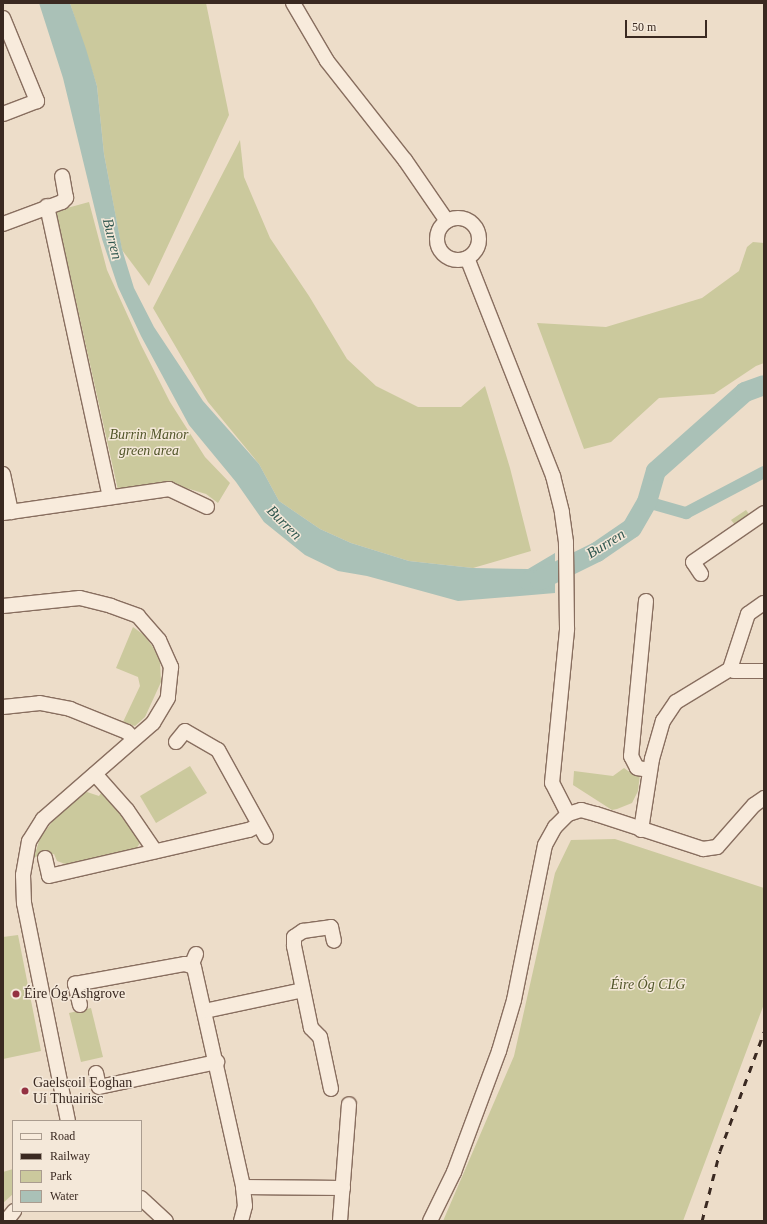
<!DOCTYPE html>
<meta charset="utf-8">
<style>
body{margin:0}
#map{position:relative;width:767px;height:1224px;overflow:hidden;background:#edddc9;font-family:Georgia,serif}
div>[style]{position:absolute}
.green>*{inset:0;background:#cbc99d}
.water>*{inset:0;background:#aac1b7}
.canal>*{height:12px;margin:-6px;padding:0 6px;transform-origin:6px;border-radius:6px;background:#aac1b7}
.river>*{height:20px;margin:-10px;padding:0 10px;transform-origin:10px;border-radius:10px;background:#aac1b7}
.roads{filter:drop-shadow(1px 0 #886e5f) drop-shadow(-1px 0 #886e5f) drop-shadow(0 1px #886e5f) drop-shadow(0 -1px #886e5f)}
.minor>*{height:14px;margin:-7px;padding:0 7px;transform-origin:7px;border-radius:7px;background:#f8ebdc}
.minor>.ring{margin:-7px;padding:0;box-sizing:content-box;background:none;border:14px solid #f8ebdc;border-radius:50%}
.rail>*{height:3px;margin-top:-1.5px;transform-origin:0;background:repeating-linear-gradient(90deg,#3a2921 0 7px,transparent 0 14px)}
.dots>*{width:11px;height:11px;translate:-50% -50%;box-sizing:border-box;border:2px solid #f4e8d9;border-radius:50%}
span{translate:-50% -50%;white-space:nowrap;text-align:center;line-height:1.15;-webkit-text-stroke:3px #f4e8d9;paint-order:stroke}
.park-label{font-size:14px;color:#515529;font-style:italic}
.poi-label{font-size:14px;color:#3a2921}
.left{translate:0 -50%;text-align:left}
.water-label{font-size:15px;color:#315850;font-style:italic}
.frame{position:absolute;inset:0;border:4px solid #3a2921;pointer-events:none}
.legend{position:absolute;left:12px;top:1120px;width:130px;height:92px;box-sizing:border-box;background:#f4e8d9;border:1px solid #aa9c8f;margin:0;padding:5px 7px;list-style:none;font-size:12px;color:#3a2921}
.legend li{display:flex;align-items:center;gap:8px;height:20px}
.legend b{width:20px;border:1px solid #aa9c8f}
.scale{position:absolute;left:625px;top:20px;width:82px;height:18px;box-sizing:border-box;border:2px solid #3a2921;border-top:0;padding-left:5px;font-size:12px;line-height:14px;white-space:nowrap;color:#3a2921;-webkit-text-stroke:3px #f4e8d9;paint-order:stroke}
</style>
<div id="map">
<div class="green">
<i style="clip-path:polygon(70px 3px,206px 3px,229px 115px,149px 286px,122px 250px,104px 154px,97px 86px)"></i>
<i style="clip-path:polygon(240px 140px,244px 177px,270px 238px,309px 296px,347px 359px,376px 386px,418px 407px,461px 407px,485px 386px,510px 468px,531px 551px,473px 568px,409px 561px,351px 543px,320px 529px,279px 501px,259px 464px,208px 402px,153px 308px)"></i>
<i style="clip-path:polygon(89px 202px,107px 270px,141px 345px,170px 402px,205px 457px,230px 483px,218px 503px,206px 494px,166px 482px,118px 490px,56px 211px)"></i>
<i style="clip-path:polygon(753px 242px,764px 243px,764px 363px,756px 366px,714px 394px,659px 398px,611px 442px,584px 449px,537px 323px,606px 327px,702px 298px,739px 271px,747px 247px)"></i>
<i style="clip-path:polygon(746px 510px,751px 517px,736px 526px,731px 520px)"></i>
<i style="clip-path:polygon(133px 627px,144px 635px,153px 647px,160px 662px,161px 682px,145px 717px,135px 726px,123px 722px,140px 686px,138px 677px,116px 668px)"></i>
<i style="clip-path:polygon(190px 766px,207px 793px,156px 823px,140px 796px)"></i>
<i style="clip-path:polygon(624px 768px,631px 773px,640px 774px,638px 791px,632px 803px,617px 809px,612px 810px,573px 785px,574px 771px,613px 776px)"></i>
<i style="clip-path:polygon(87px 792px,99px 796px,101px 793px,122px 814px,137px 836px,140px 843px,136px 849px,68px 865px,57px 861px,54px 854px,34px 857px,40px 838px,52px 822px,79px 795px)"></i>
<i style="clip-path:polygon(615px 839px,764px 888px,764px 1004px,683px 1221px,443px 1221px,514px 1056px,555px 873px,571px 840px)"></i>
<i style="clip-path:polygon(18px 935px,41px 1051px,3px 1059px,3px 937px)"></i>
<i style="clip-path:polygon(91px 1008px,103px 1057px,81px 1062px,69px 1013px)"></i>
<i style="clip-path:polygon(13px 1169px,13px 1194px,3px 1203px,3px 1172px)"></i>
</div>
<div class="water">
<i style="clip-path:polygon(39px 3px,70px 3px,86px 49px,97px 86px,104px 154px,122px 249px,134px 288px,154px 327px,203px 401px,259px 464px,279px 501px,320px 529px,351px 543px,409px 561px,473px 568px,528px 569px,555px 553px,555px 593px,458px 601px,367px 576px,338px 571px,305px 555px,264px 522px,236px 482px,189px 425px,141px 336px,118px 287px,102px 239px,63px 78px)"></i>
</div>
<div class="canal">
<i style="left:647px;top:502px;width:41px;rotate:15.8deg"></i>
<i style="left:686px;top:513px;width:88px;rotate:-27.7deg"></i>
</div>
<div class="river">
<i style="left:529px;top:581px;width:11px;rotate:-5deg"></i>
<i style="left:540px;top:580px;width:64px;rotate:-26.2deg"></i>
<i style="left:597px;top:552px;width:42px;rotate:-34.4deg"></i>
<i style="left:632px;top:528px;width:30px;rotate:-60deg"></i>
<i style="left:647px;top:502px;width:32px;rotate:-74deg"></i>
<i style="left:656px;top:471px;width:119px;rotate:-41.6deg"></i>
<i style="left:745px;top:392px;width:20px;rotate:-20deg"></i>
</div>
<div class="roads">
<div class="minor">
<i style="left:293px;top:3px;width:67px;rotate:59.6deg"></i>
<i style="left:327px;top:61px;width:126px;rotate:51.8deg"></i>
<i style="left:405px;top:160px;width:74px;rotate:55.5deg"></i>
<i style="left:3px;top:18px;width:90px;rotate:67.7deg"></i>
<i style="left:37px;top:101px;width:36px;rotate:159deg"></i>
<i style="left:47px;top:206px;width:298px;rotate:77.8deg"></i>
<i class="ring" style="left:437px;top:218px;width:28px;height:28px"></i>
<i style="left:3px;top:224px;width:63px;rotate:-20.4deg"></i>
<i style="left:62px;top:202px;width:6px;rotate:-45deg"></i>
<i style="left:66px;top:198px;width:22px;rotate:-100deg"></i>
<i style="left:3px;top:474px;width:39px;rotate:78deg"></i>
<i style="left:3px;top:513px;width:168px;rotate:-8.2deg"></i>
<i style="left:169px;top:489px;width:42px;rotate:25.3deg"></i>
<i style="left:701px;top:574px;width:14px;rotate:-124deg"></i>
<i style="left:693px;top:562px;width:86px;rotate:-34.6deg"></i>
<i style="left:646px;top:601px;width:156px;rotate:95.5deg"></i>
<i style="left:631px;top:756px;width:13px;rotate:63deg"></i>
<i style="left:637px;top:768px;width:13px;rotate:9deg"></i>
<i style="left:3px;top:606px;width:77px;rotate:-5.9deg"></i>
<i style="left:80px;top:598px;width:32px;rotate:14deg"></i>
<i style="left:111px;top:606px;width:29px;rotate:20deg"></i>
<i style="left:138px;top:616px;width:32px;rotate:49deg"></i>
<i style="left:159px;top:640px;width:30px;rotate:66deg"></i>
<i style="left:171px;top:667px;width:31px;rotate:96deg"></i>
<i style="left:168px;top:698px;width:29px;rotate:121deg"></i>
<i style="left:153px;top:723px;width:146px;rotate:138.9deg"></i>
<i style="left:43px;top:819px;width:26px;rotate:122deg"></i>
<i style="left:29px;top:841px;width:35px;rotate:100deg"></i>
<i style="left:23px;top:875px;width:28px;rotate:88deg"></i>
<i style="left:24px;top:903px;width:222px;rotate:78.6deg"></i>
<i style="left:730px;top:669px;width:4px;rotate:27deg"></i>
<i style="left:734px;top:671px;width:30px"></i>
<i style="left:3px;top:707px;width:37px;rotate:-6deg"></i>
<i style="left:40px;top:703px;width:31px;rotate:11deg"></i>
<i style="left:70px;top:709px;width:61px;rotate:22deg"></i>
<i style="left:127px;top:732px;width:8px;rotate:45deg"></i>
<i style="left:176px;top:742px;width:14px;rotate:-51deg"></i>
<i style="left:185px;top:731px;width:38px;rotate:30deg"></i>
<i style="left:218px;top:750px;width:99px;rotate:61.1deg"></i>
<i style="left:95px;top:774px;width:48px;rotate:48.4deg"></i>
<i style="left:127px;top:810px;width:50px;rotate:55.7deg"></i>
<i style="left:568px;top:814px;width:14px;rotate:-17deg"></i>
<i style="left:581px;top:810px;width:16px;rotate:15deg"></i>
<i style="left:596px;top:814px;width:113px;rotate:18.1deg"></i>
<i style="left:703px;top:849px;width:14px;rotate:-8deg"></i>
<i style="left:717px;top:847px;width:56px;rotate:-48.6deg"></i>
<i style="left:754px;top:805px;width:12px;rotate:-35deg"></i>
<i style="left:641px;top:830px;width:72px;rotate:-81.2deg"></i>
<i style="left:652px;top:759px;width:40px;rotate:-74deg"></i>
<i style="left:663px;top:721px;width:23px;rotate:-56deg"></i>
<i style="left:676px;top:702px;width:63px;rotate:-31.4deg"></i>
<i style="left:730px;top:669px;width:58px;rotate:-71.9deg"></i>
<i style="left:748px;top:614px;width:19px;rotate:-35deg"></i>
<i style="left:45px;top:858px;width:18px;rotate:77deg"></i>
<i style="left:49px;top:876px;width:205px;rotate:-13deg"></i>
<i style="left:249px;top:830px;width:11px;rotate:-27deg"></i>
<i style="left:191px;top:966px;width:13px;rotate:-67deg"></i>
<i style="left:80px;top:1005px;width:22px;rotate:-103deg"></i>
<i style="left:75px;top:984px;width:112px;rotate:-10.3deg"></i>
<i style="left:185px;top:964px;width:9px;rotate:18deg"></i>
<i style="left:194px;top:967px;width:225px;rotate:77.4deg"></i>
<i style="left:243px;top:1187px;width:19px;rotate:84deg"></i>
<i style="left:245px;top:1206px;width:16px;rotate:105deg"></i>
<i style="left:205px;top:1011px;width:100px;rotate:-12.1deg"></i>
<i style="left:96px;top:1073px;width:14px;rotate:78deg"></i>
<i style="left:99px;top:1087px;width:121px;rotate:-12deg"></i>
<i style="left:331px;top:1089px;width:53px;rotate:-101.9deg"></i>
<i style="left:320px;top:1037px;width:13px;rotate:-135deg"></i>
<i style="left:311px;top:1028px;width:84px;rotate:-101.7deg"></i>
<i style="left:294px;top:946px;width:9px;rotate:-90deg"></i>
<i style="left:294px;top:937px;width:11px;rotate:-34deg"></i>
<i style="left:303px;top:931px;width:28px;rotate:-8deg"></i>
<i style="left:331px;top:927px;width:14px;rotate:78deg"></i>
<i style="left:243px;top:1187px;width:100px;rotate:0.6deg"></i>
<i style="left:141px;top:1198px;width:34px;rotate:43deg"></i>
<i style="left:6px;top:1221px;width:13px;rotate:-51deg"></i>
<i style="left:340px;top:1221px;width:117px;rotate:-85.6deg"></i>
<i style="left:430px;top:1221px;width:55px;rotate:-63.9deg"></i>
<i style="left:454px;top:1172px;width:129px;rotate:-69.6deg"></i>
<i style="left:499px;top:1051px;width:53px;rotate:-73.6deg"></i>
<i style="left:514px;top:1000px;width:158px;rotate:-78.7deg"></i>
<i style="left:545px;top:845px;width:21px;rotate:-61deg"></i>
<i style="left:555px;top:827px;width:18px;rotate:-45deg"></i>
<i style="left:568px;top:814px;width:35px;rotate:-117deg"></i>
<i style="left:552px;top:783px;width:155px;rotate:-84.4deg"></i>
<i style="left:567px;top:629px;width:87px;rotate:-90.7deg"></i>
<i style="left:566px;top:542px;width:30px;rotate:-98deg"></i>
<i style="left:562px;top:512px;width:37px;rotate:-104deg"></i>
<i style="left:553px;top:476px;width:234px;rotate:-111.5deg"></i>
</div>
</div>
<div class="rail">
<i style="left:702px;top:1221px;width:72px;rotate:-75.6deg"></i>
<i style="left:720px;top:1151px;width:127px;rotate:-69.7deg"></i>
</div>
<div class="dots">
<i style="left:16px;top:994px;background:#943242"></i>
<i style="left:25px;top:1091px;background:#943242"></i>
</div>
<div class="park-label">
<span style="left:149px;top:443px">Burrin Manor<br>green area</span>
<span style="left:648px;top:985px">Éire Óg CLG</span>
</div>
<div class="poi-label">
<span class="left" style="left:24px;top:994px">Éire Óg Ashgrove</span>
<span class="left" style="left:33px;top:1091px">Gaelscoil Eoghan<br>Uí Thuairisc</span>
</div>
<div class="water-label">
<span style="left:112px;top:239px;rotate:76deg">Burren</span>
<span style="left:284px;top:523px;rotate:45deg">Burren</span>
<span style="left:606px;top:544px;rotate:-32deg">Burren</span>
</div>
<div class="frame"></div>
<ul class="legend">
<li><b style="height:5px;background:#f8ebdc"></b>Road</li>
<li><b style="height:5px;background:#3a2921"></b>Railway</li>
<li><b style="height:11px;background:#cbc99d"></b>Park</li>
<li><b style="height:11px;background:#aac1b7"></b>Water</li>
</ul>
<div class="scale">50 m</div>
</div>
